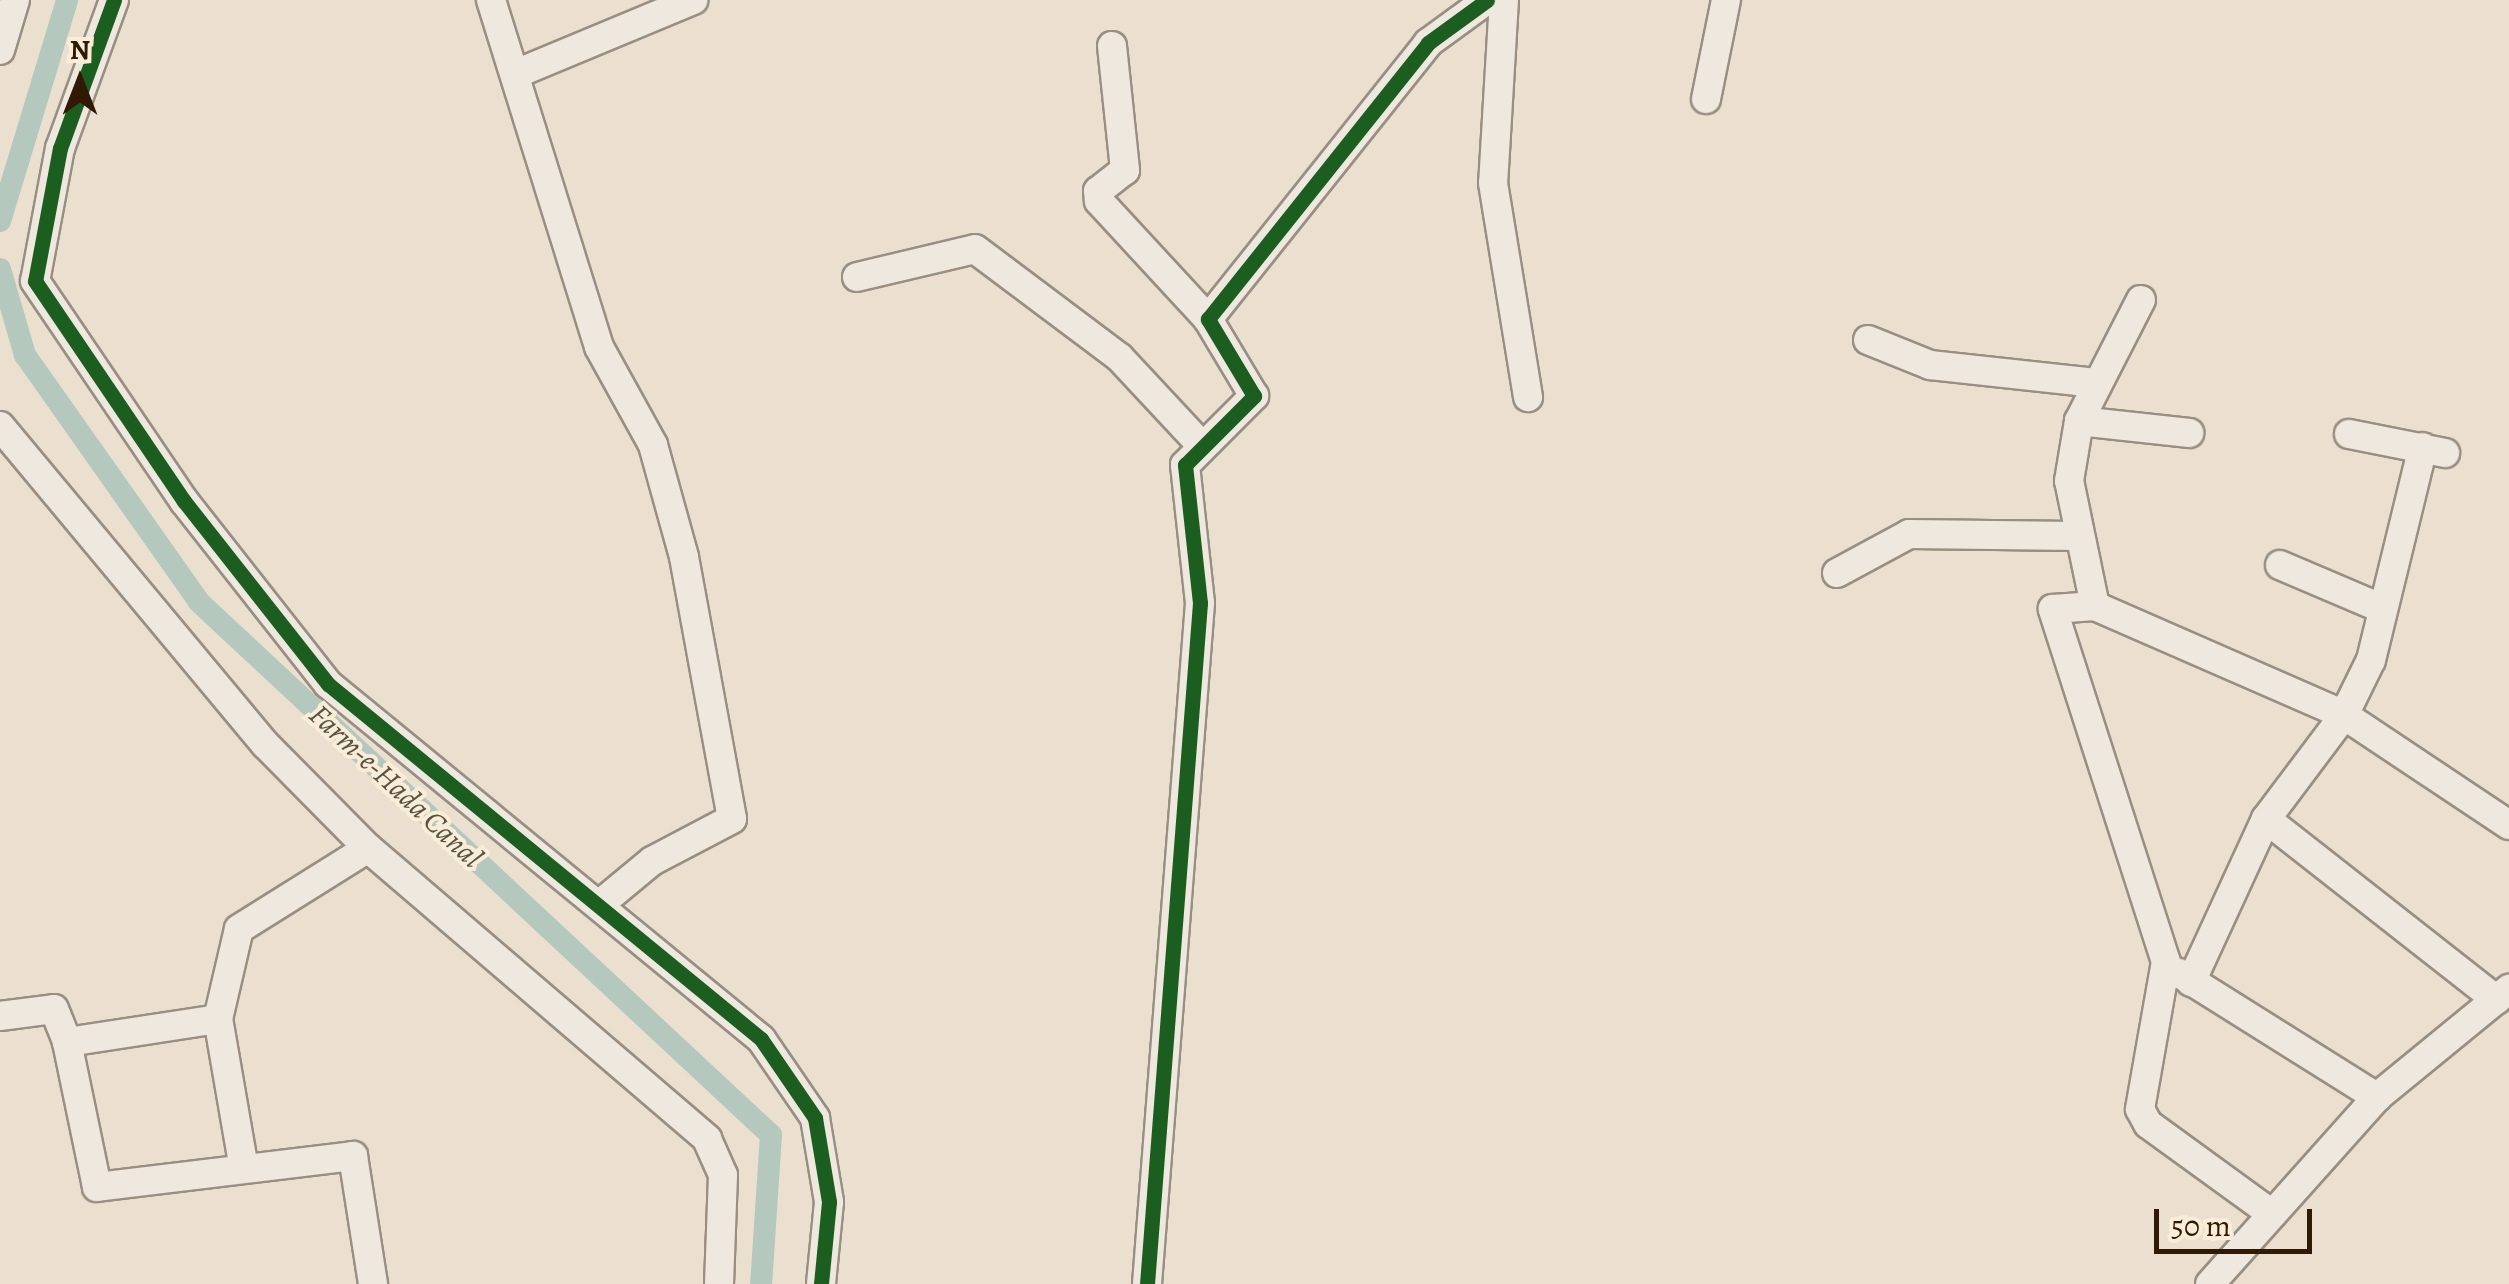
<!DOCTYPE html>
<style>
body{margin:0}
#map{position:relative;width:2509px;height:1284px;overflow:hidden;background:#ebe0cf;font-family:Alegreya,serif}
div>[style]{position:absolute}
.canal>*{height:22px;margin:-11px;padding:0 11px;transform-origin:11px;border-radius:11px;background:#b5c8be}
.roads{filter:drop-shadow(2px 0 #988f82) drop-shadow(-2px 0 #988f82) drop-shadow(0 2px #988f82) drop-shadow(0 -2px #988f82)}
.minor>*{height:28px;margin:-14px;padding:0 14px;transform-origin:14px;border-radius:14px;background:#eee8df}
.cycleway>*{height:15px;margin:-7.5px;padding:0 7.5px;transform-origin:7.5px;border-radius:7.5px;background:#1b5e20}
span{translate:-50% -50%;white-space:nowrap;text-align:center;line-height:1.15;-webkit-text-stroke:8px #faedd7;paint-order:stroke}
.water-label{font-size:30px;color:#575343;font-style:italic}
.north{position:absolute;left:30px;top:30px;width:100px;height:100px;-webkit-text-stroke:8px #faedd7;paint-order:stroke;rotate:0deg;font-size:28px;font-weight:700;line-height:40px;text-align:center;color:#311a05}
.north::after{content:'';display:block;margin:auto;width:35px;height:45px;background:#311a05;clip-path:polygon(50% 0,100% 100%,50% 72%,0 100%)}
.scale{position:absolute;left:2154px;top:1209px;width:158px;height:45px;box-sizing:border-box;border:5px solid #311a05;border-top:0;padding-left:12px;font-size:30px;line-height:35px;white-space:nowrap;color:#311a05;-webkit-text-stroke:8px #faedd7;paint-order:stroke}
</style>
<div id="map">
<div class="canal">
<i style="left:0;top:221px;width:231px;rotate:-73.1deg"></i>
<i style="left:0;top:269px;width:90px;rotate:73.8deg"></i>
<i style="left:25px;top:355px;width:302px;rotate:54.8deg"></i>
<i style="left:199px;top:602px;width:782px;rotate:42.98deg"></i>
<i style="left:771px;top:1135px;width:149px;rotate:93.8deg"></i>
</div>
<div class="roads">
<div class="minor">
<i style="left:114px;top:0;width:158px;rotate:110deg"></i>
<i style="left:60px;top:148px;width:135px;rotate:100.6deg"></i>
<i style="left:35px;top:281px;width:266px;rotate:55.9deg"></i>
<i style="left:184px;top:501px;width:233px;rotate:51.8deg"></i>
<i style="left:328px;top:684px;width:560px;rotate:39.35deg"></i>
<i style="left:761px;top:1039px;width:96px;rotate:55.6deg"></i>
<i style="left:815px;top:1118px;width:85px;rotate:80.5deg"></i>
<i style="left:829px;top:1202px;width:82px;rotate:95.6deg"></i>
<i style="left:491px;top:0;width:363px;rotate:72.7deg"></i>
<i style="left:599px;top:347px;width:112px;rotate:61.1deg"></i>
<i style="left:653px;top:445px;width:116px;rotate:74.5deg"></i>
<i style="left:684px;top:557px;width:266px;rotate:79.6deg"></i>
<i style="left:732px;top:819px;width:90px;rotate:152.3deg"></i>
<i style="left:652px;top:861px;width:67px;rotate:140.4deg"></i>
<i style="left:1504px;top:0;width:183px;rotate:93.4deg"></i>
<i style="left:1493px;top:183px;width:217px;rotate:80.7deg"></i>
<i style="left:1112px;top:46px;width:125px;rotate:84deg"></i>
<i style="left:1125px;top:170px;width:34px;rotate:142deg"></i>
<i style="left:1098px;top:191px;width:10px;rotate:84deg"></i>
<i style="left:1099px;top:201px;width:161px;rotate:47.3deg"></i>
<i style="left:0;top:50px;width:52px;rotate:-73.3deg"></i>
<i style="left:518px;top:73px;width:190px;rotate:-22.6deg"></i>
<i style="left:1706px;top:99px;width:101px;rotate:-78.6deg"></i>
<i style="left:857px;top:277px;width:121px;rotate:-13.3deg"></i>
<i style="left:975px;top:249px;width:181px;rotate:36.9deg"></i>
<i style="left:1120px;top:358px;width:119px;rotate:47deg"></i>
<i style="left:1868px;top:340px;width:67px;rotate:22deg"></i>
<i style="left:1930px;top:365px;width:167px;rotate:6.2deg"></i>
<i style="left:2079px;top:421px;width:111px;rotate:6.2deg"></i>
<i style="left:0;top:426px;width:415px;rotate:50.2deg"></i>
<i style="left:266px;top:745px;width:145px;rotate:45.3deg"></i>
<i style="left:368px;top:848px;width:447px;rotate:40.6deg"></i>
<i style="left:707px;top:1139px;width:39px;rotate:66deg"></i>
<i style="left:723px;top:1175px;width:109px;rotate:92.1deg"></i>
<i style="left:2349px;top:434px;width:98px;rotate:11.2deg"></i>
<i style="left:2280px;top:565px;width:110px;rotate:23.1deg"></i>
<i style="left:1837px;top:573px;width:82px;rotate:-28.4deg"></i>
<i style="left:1909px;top:534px;width:168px;rotate:0.7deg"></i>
<i style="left:2095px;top:606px;width:128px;rotate:-101.7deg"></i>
<i style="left:2069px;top:481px;width:61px;rotate:-80.5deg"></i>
<i style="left:2079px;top:421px;width:136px;rotate:-62.9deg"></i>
<i style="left:2266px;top:819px;width:293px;rotate:38.1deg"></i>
<i style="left:2179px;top:973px;width:234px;rotate:32.1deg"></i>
<i style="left:2191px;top:982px;width:179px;rotate:-65.3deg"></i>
<i style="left:2266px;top:819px;width:130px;rotate:-53.1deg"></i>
<i style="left:2344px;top:715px;width:61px;rotate:-63.9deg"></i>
<i style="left:2371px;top:660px;width:219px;rotate:-76.3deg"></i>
<i style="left:0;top:1016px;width:54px;rotate:-7.4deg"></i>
<i style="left:54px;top:1009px;width:35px;rotate:68deg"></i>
<i style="left:218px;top:1019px;width:153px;rotate:171.3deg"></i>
<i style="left:67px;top:1042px;width:148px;rotate:78.3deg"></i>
<i style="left:97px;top:1187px;width:258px;rotate:-6.9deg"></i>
<i style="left:353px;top:1156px;width:130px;rotate:81.1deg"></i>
<i style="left:243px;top:1163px;width:146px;rotate:-99.8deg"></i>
<i style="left:218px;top:1019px;width:92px;rotate:-76.9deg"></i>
<i style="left:239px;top:929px;width:152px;rotate:-32.1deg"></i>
<i style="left:2272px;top:1214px;width:153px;rotate:-144deg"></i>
<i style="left:2148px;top:1124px;width:17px;rotate:-118deg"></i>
<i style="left:2140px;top:1109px;width:149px;rotate:-80deg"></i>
<i style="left:2166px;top:962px;width:371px;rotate:-107.8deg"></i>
<i style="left:2053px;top:609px;width:42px;rotate:-4.1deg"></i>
<i style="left:2095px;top:606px;width:272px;rotate:23.6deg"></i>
<i style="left:2344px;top:715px;width:198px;rotate:33.7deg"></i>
<i style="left:1147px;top:1284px;width:683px;rotate:-85.55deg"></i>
<i style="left:1200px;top:603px;width:139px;rotate:-96.2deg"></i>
<i style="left:1185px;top:465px;width:98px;rotate:-45deg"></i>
<i style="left:1254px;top:396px;width:90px;rotate:-120.9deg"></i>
<i style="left:1208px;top:319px;width:353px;rotate:-51.4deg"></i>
<i style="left:1428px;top:43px;width:73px;rotate:-36.1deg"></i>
<i style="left:2210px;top:1284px;width:251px;rotate:-48.2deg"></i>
<i style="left:2377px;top:1097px;width:171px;rotate:-39.3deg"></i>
</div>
</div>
<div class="cycleway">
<i style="left:114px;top:0;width:158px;rotate:110deg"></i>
<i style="left:60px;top:148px;width:135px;rotate:100.6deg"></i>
<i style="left:35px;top:281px;width:266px;rotate:55.9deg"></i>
<i style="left:184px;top:501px;width:233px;rotate:51.8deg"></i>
<i style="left:328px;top:684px;width:560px;rotate:39.35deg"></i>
<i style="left:761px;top:1039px;width:96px;rotate:55.6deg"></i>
<i style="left:815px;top:1118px;width:85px;rotate:80.5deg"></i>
<i style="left:829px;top:1202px;width:82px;rotate:95.6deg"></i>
<i style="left:1147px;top:1284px;width:683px;rotate:-85.55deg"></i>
<i style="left:1200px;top:603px;width:139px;rotate:-96.2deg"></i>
<i style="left:1185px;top:465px;width:98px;rotate:-45deg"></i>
<i style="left:1254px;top:396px;width:90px;rotate:-120.9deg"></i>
<i style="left:1208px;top:319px;width:353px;rotate:-51.4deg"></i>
<i style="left:1428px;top:43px;width:73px;rotate:-36.1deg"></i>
</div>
<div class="water-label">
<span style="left:396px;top:786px;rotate:43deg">Farm-e-Hada Canal</span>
</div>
<div class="north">N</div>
<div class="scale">50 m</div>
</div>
